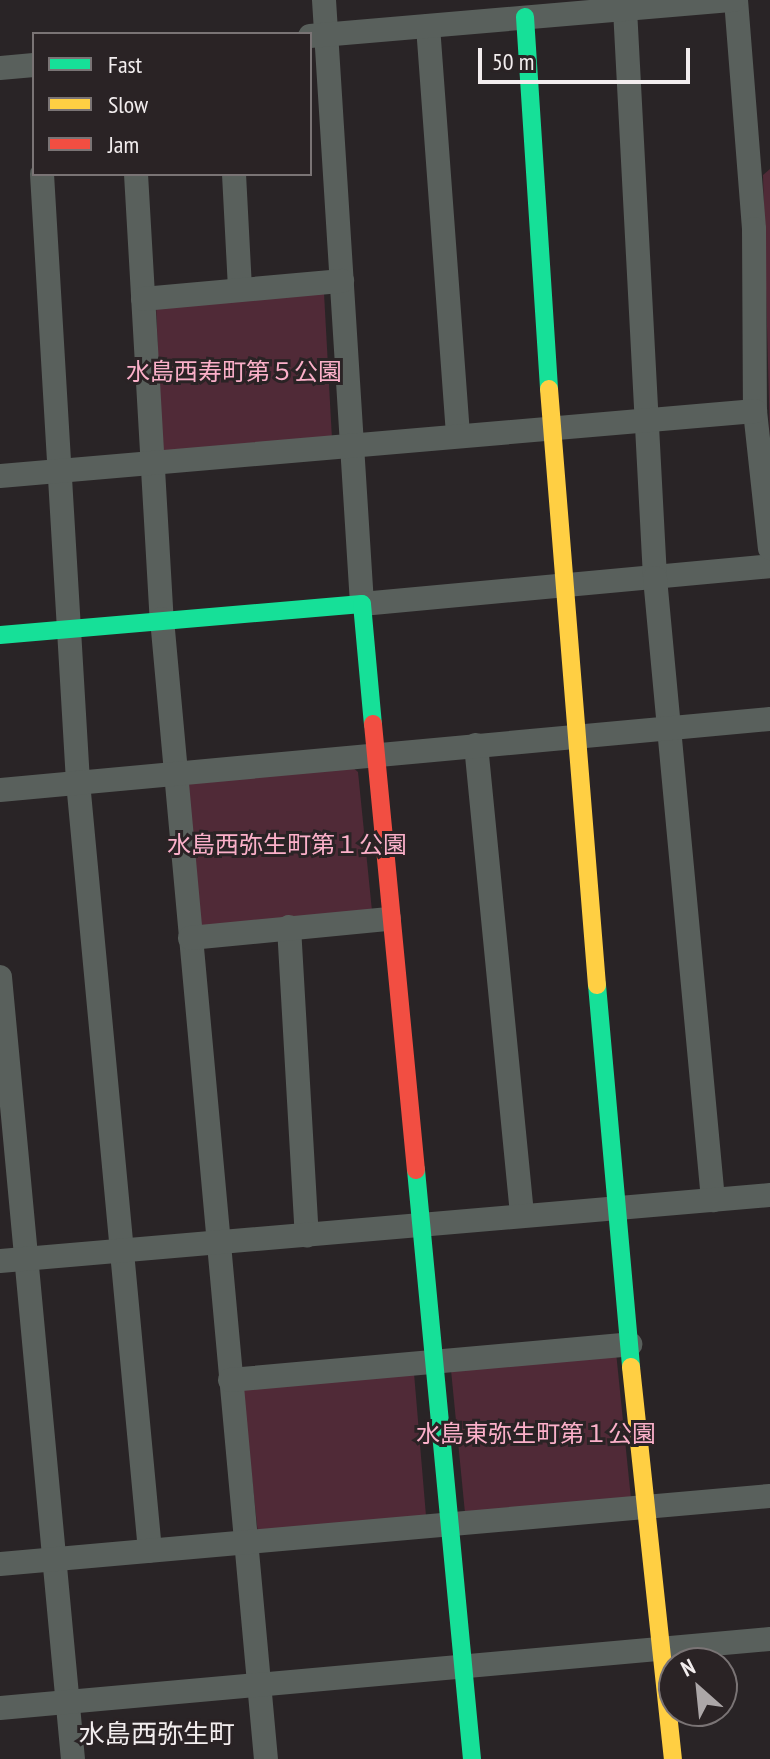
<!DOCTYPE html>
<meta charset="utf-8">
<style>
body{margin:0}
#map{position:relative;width:770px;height:1759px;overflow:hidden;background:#292426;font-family:"PT Sans Narrow","Noto Sans JP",sans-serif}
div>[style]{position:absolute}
.green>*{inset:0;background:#502a37}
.street>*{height:24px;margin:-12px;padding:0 12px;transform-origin:12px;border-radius:12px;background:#59605c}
.fast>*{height:18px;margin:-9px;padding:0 9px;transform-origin:9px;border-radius:9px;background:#16e098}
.slow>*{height:18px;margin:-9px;padding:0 9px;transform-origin:9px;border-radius:9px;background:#ffcf43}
.jam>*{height:18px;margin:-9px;padding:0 9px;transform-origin:9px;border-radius:9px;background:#f24e42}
span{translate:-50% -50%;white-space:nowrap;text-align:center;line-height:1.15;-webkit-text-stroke:6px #2a2325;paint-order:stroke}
.park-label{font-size:24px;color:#fbb0c9}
.neighbourhood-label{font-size:26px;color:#f2edee}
.legend{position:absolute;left:32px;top:32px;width:280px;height:144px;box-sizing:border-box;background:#2a2325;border:2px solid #7a7475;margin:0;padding:10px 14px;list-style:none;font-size:24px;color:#f2edee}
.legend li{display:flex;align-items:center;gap:16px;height:40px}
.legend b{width:40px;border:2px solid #7a7475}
.north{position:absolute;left:658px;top:1647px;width:80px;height:80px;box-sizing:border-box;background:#2a2325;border:2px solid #7a7475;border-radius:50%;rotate:333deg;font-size:22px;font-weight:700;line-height:32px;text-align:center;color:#f2edee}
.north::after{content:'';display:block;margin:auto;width:28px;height:36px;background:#aca7a8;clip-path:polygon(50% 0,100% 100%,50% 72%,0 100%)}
.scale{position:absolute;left:478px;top:48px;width:212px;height:36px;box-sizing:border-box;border:4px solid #f2edee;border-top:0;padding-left:10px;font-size:24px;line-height:28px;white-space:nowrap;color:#f2edee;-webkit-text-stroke:6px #2a2325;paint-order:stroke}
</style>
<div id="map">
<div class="green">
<i style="clip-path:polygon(770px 169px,770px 439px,763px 175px)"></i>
<i style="clip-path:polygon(324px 293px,332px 439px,162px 452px,156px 304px)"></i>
<i style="clip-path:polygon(352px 767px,358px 772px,372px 911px,199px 926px,188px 780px)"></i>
<i style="clip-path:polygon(616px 1352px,631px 1499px,465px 1513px,451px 1370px)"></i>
<i style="clip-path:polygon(414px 1373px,426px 1516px,258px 1534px,242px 1387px)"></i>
</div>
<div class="street">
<i style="left:324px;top:0;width:605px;rotate:86.4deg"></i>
<i style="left:362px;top:604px;width:410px;rotate:-5.3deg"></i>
<i style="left:736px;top:0;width:230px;rotate:85.5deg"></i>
<i style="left:754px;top:229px;width:182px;rotate:89.7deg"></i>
<i style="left:755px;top:411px;width:138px;rotate:83.8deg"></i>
<i style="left:625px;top:9px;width:570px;rotate:86.98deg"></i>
<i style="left:655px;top:578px;width:625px;rotate:84.67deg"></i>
<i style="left:428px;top:26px;width:411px;rotate:85.8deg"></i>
<i style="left:310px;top:36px;width:425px;rotate:-4.9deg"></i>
<i style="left:0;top:68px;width:34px;rotate:-5deg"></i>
<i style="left:42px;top:174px;width:609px;rotate:86.61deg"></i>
<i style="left:78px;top:782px;width:772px;rotate:84.65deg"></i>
<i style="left:136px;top:174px;width:446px;rotate:86.7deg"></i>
<i style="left:162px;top:619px;width:1145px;rotate:84.79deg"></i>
<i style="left:234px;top:174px;width:116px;rotate:87deg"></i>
<i style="left:143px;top:299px;width:200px;rotate:-5.2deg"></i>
<i style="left:0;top:476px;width:758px;rotate:-4.92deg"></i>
<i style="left:476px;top:745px;width:473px;rotate:84.4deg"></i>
<i style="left:0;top:790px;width:773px;rotate:-5.27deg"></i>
<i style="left:289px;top:927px;width:309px;rotate:86.7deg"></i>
<i style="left:190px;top:938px;width:200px;rotate:-5.5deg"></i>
<i style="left:0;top:977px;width:785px;rotate:84.67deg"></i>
<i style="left:0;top:1261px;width:773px;rotate:-4.9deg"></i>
<i style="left:230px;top:1380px;width:402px;rotate:-5.1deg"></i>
<i style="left:0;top:1564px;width:773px;rotate:-5.05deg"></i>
<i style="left:0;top:1708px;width:773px;rotate:-5.12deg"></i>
</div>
<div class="fast">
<i style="left:525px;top:17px;width:373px;rotate:86.3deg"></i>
<i style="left:0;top:635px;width:363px;rotate:-4.9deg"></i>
<i style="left:362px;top:604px;width:121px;rotate:84.8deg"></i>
<i style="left:597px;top:985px;width:384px;rotate:84.9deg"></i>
<i style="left:416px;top:1170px;width:592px;rotate:84.57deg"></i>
</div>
<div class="slow">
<i style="left:549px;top:389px;width:598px;rotate:85.4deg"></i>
<i style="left:631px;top:1367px;width:394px;rotate:83.9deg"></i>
</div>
<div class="jam">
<i style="left:373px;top:724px;width:448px;rotate:84.5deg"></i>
</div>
<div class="park-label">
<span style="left:234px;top:372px">水島西寿町第５公園</span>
<span style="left:287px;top:845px">水島西弥生町第１公園</span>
<span style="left:536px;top:1434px">水島東弥生町第１公園</span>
</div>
<div class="neighbourhood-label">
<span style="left:157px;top:1734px">水島西弥生町</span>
</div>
<ul class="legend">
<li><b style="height:10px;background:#16e098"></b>Fast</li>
<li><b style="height:10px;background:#ffcf43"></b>Slow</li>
<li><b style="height:10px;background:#f24e42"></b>Jam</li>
</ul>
<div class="north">N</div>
<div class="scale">50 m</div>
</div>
